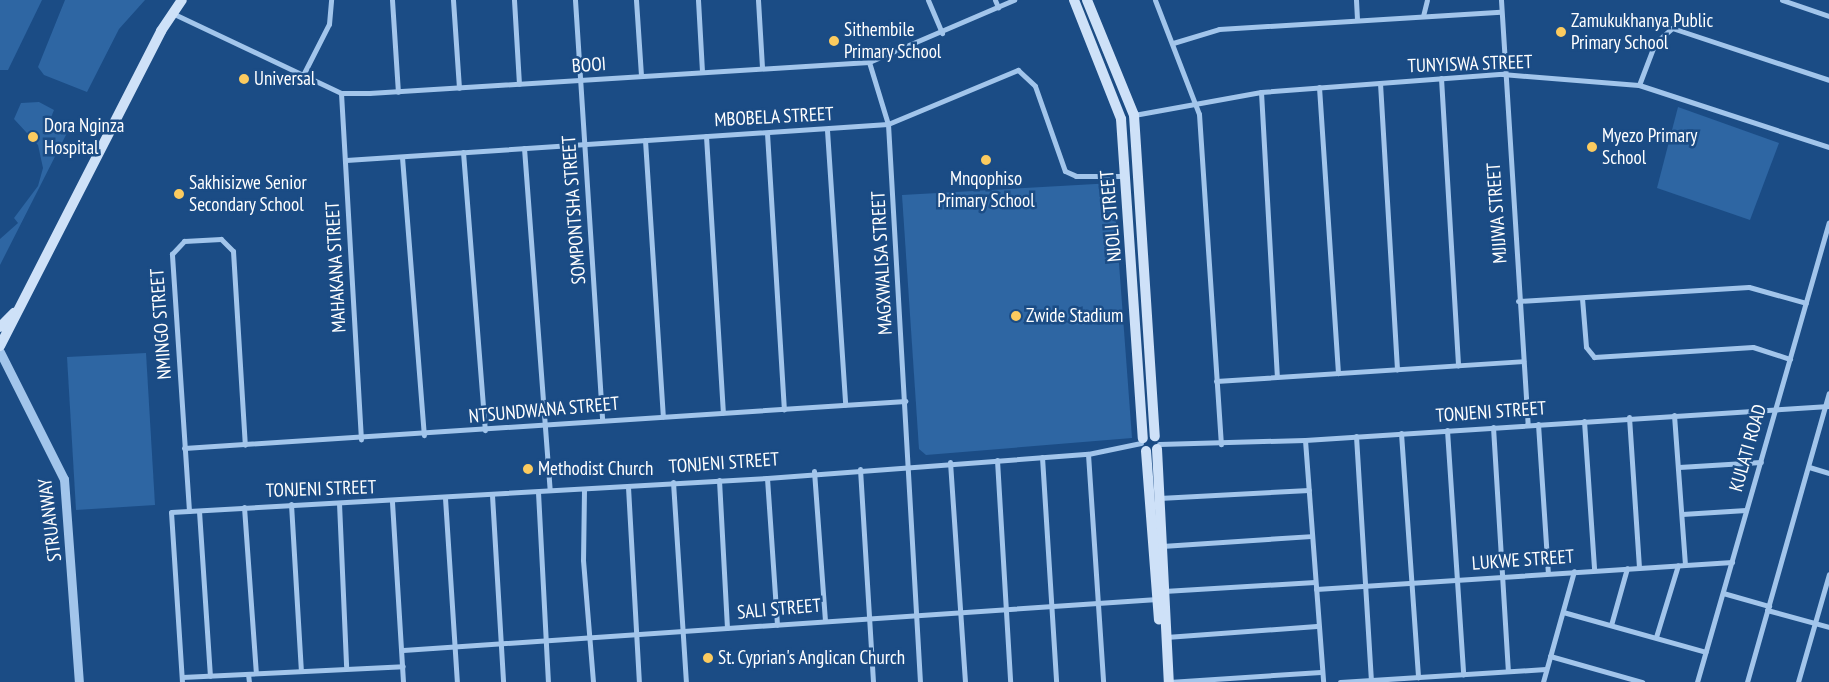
<!DOCTYPE html>
<style>
body{margin:0}
#map{position:relative;width:1829px;height:682px;overflow:hidden;background:#1b4c85;font-family:"PT Sans Narrow",sans-serif}
div>[style]{position:absolute}
.green>*{inset:0;background:#2e66a3}
.minor>*{height:5px;margin:-2.5px;padding:0 2.5px;transform-origin:2.5px;border-radius:2.5px;background:#a2c5eb}
.tertiary>*{height:9px;margin:-4.5px;padding:0 4.5px;transform-origin:4.5px;border-radius:4.5px;background:#a2c5eb}
.secondary>*{height:10px;margin:-5px;padding:0 5px;transform-origin:5px;border-radius:5px;background:#cee1f8}
.dots>*{width:14px;height:14px;translate:-50% -50%;box-sizing:border-box;border:2px solid #1b4c85;border-radius:50%}
span{translate:-50% -50%;white-space:nowrap;text-align:center;line-height:1.15;-webkit-text-stroke:5px #1b4c85;paint-order:stroke}
.poi-label{font-size:19px;color:#fff}
.left{translate:0 -50%;text-align:left}
.street-label{font-size:19px;color:#fff}
</style>
<div id="map">
<div class="green">
<i style="clip-path:polygon(0 0,42px 0,8px 70px,0 70px)"></i>
<i style="clip-path:polygon(65px 0,145px 0,119px 29px,87px 92px,44px 75px,38px 67px)"></i>
<i style="clip-path:polygon(39px 102px,54px 110px,50px 120px,69px 129px,0 265px,0 239px,18px 223px,14px 218px,38px 186px,43px 168px,38px 145px,14px 119px,21px 103px)"></i>
<i style="clip-path:polygon(1678px 107px,1779px 143px,1750px 220px,1657px 188px)"></i>
<i style="clip-path:polygon(1113px 183px,1132px 438px,926px 455px,919px 449px,902px 195px)"></i>
<i style="clip-path:polygon(146px 353px,155px 505px,76px 510px,67px 357px)"></i>
</div>
<div class="minor">
<i style="left:392px;top:0;width:92px;rotate:86.3deg"></i>
<i style="left:453px;top:0;width:88px;rotate:86.1deg"></i>
<i style="left:514px;top:0;width:84px;rotate:86.6deg"></i>
<i style="left:575px;top:0;width:420px;rotate:86.3deg"></i>
<i style="left:636px;top:0;width:76px;rotate:86.2deg"></i>
<i style="left:698px;top:0;width:72px;rotate:86.8deg"></i>
<i style="left:758px;top:0;width:67px;rotate:86.6deg"></i>
<i style="left:928px;top:0;width:36px;rotate:67deg"></i>
<i style="left:995px;top:0;width:8px;rotate:67deg"></i>
<i style="left:1155px;top:0;width:122px;rotate:68.9deg"></i>
<i style="left:1199px;top:114px;width:331px;rotate:86.2deg"></i>
<i style="left:1356px;top:0;width:19px;rotate:87deg"></i>
<i style="left:1501px;top:0;width:425px;rotate:86.4deg"></i>
<i style="left:1782px;top:0;width:50px;rotate:18.8deg"></i>
<i style="left:172px;top:13px;width:187px;rotate:25.3deg"></i>
<i style="left:341px;top:93px;width:28px"></i>
<i style="left:369px;top:93px;width:501px;rotate:-3.55deg"></i>
<i style="left:869px;top:62px;width:158px;rotate:-23.2deg"></i>
<i style="left:1423px;top:16px;width:16px;rotate:-76deg"></i>
<i style="left:1173px;top:43px;width:48px;rotate:-16.9deg"></i>
<i style="left:1219px;top:29px;width:282px;rotate:-3.5deg"></i>
<i style="left:869px;top:62px;width:65px;rotate:73deg"></i>
<i style="left:888px;top:124px;width:559px;rotate:86.72deg"></i>
<i style="left:303px;top:75px;width:57px;rotate:-63deg"></i>
<i style="left:329px;top:24px;width:24px;rotate:-85deg"></i>
<i style="left:1441px;top:78px;width:288px;rotate:86.6deg"></i>
<i style="left:1380px;top:83px;width:287px;rotate:86.6deg"></i>
<i style="left:1639px;top:85px;width:45px;rotate:-69.1deg"></i>
<i style="left:1655px;top:43px;width:23px;rotate:-41deg"></i>
<i style="left:1672px;top:28px;width:165px;rotate:18.3deg"></i>
<i style="left:1319px;top:87px;width:287px;rotate:86.2deg"></i>
<i style="left:1261px;top:92px;width:285px;rotate:86.8deg"></i>
<i style="left:341px;top:93px;width:347px;rotate:86.7deg"></i>
<i style="left:1134px;top:115px;width:129px;rotate:-10.3deg"></i>
<i style="left:1261px;top:92px;width:242px;rotate:-4.3deg"></i>
<i style="left:1502px;top:74px;width:137px;rotate:4.6deg"></i>
<i style="left:1639px;top:85px;width:200px;rotate:18.1deg"></i>
<i style="left:827px;top:130px;width:275px;rotate:86.2deg"></i>
<i style="left:767px;top:133px;width:277px;rotate:86.5deg"></i>
<i style="left:706px;top:136px;width:277px;rotate:86.5deg"></i>
<i style="left:645px;top:140px;width:277px;rotate:86.3deg"></i>
<i style="left:524px;top:148px;width:343px;rotate:85.7deg"></i>
<i style="left:463px;top:152px;width:279px;rotate:85.5deg"></i>
<i style="left:402px;top:157px;width:279px;rotate:85.5deg"></i>
<i style="left:346px;top:160px;width:543px;rotate:-3.8deg"></i>
<i style="left:888px;top:124px;width:141px;rotate:-22.6deg"></i>
<i style="left:1018px;top:70px;width:23px;rotate:43deg"></i>
<i style="left:1035px;top:86px;width:90px;rotate:70.6deg"></i>
<i style="left:1065px;top:171px;width:12px;rotate:24deg"></i>
<i style="left:1076px;top:176px;width:48px"></i>
<i style="left:1582px;top:298px;width:49px;rotate:85.3deg"></i>
<i style="left:1586px;top:347px;width:13px;rotate:51deg"></i>
<i style="left:1594px;top:357px;width:159px;rotate:-3.6deg"></i>
<i style="left:1753px;top:347px;width:39px;rotate:18deg"></i>
<i style="left:1518px;top:301px;width:231px;rotate:-3.5deg"></i>
<i style="left:1749px;top:287px;width:59px;rotate:15.7deg"></i>
<i style="left:1216px;top:381px;width:308px;rotate:-3.7deg"></i>
<i style="left:1674px;top:415px;width:150px;rotate:85.8deg"></i>
<i style="left:1629px;top:417px;width:151px;rotate:86.2deg"></i>
<i style="left:1584px;top:421px;width:148px;rotate:86.1deg"></i>
<i style="left:1538px;top:424px;width:149px;rotate:86.2deg"></i>
<i style="left:1493px;top:427px;width:244px;rotate:86.5deg"></i>
<i style="left:1447px;top:430px;width:245px;rotate:86.2deg"></i>
<i style="left:1401px;top:433px;width:245px;rotate:86deg"></i>
<i style="left:1356px;top:436px;width:244px;rotate:86.5deg"></i>
<i style="left:1305px;top:440px;width:243px;rotate:85.7deg"></i>
<i style="left:1159px;top:444px;width:146px;rotate:-1.6deg"></i>
<i style="left:1305px;top:440px;width:525px;rotate:-3.71deg"></i>
<i style="left:184px;top:448px;width:723px;rotate:-3.73deg"></i>
<i style="left:1088px;top:454px;width:228px;rotate:86.2deg"></i>
<i style="left:1042px;top:457px;width:225px;rotate:86.4deg"></i>
<i style="left:997px;top:460px;width:222px;rotate:86.6deg"></i>
<i style="left:950px;top:462px;width:221px;rotate:86.1deg"></i>
<i style="left:1679px;top:467px;width:82px;rotate:-3.5deg"></i>
<i style="left:1809px;top:467px;width:21px;rotate:17deg"></i>
<i style="left:860px;top:469px;width:213px;rotate:86.5deg"></i>
<i style="left:814px;top:471px;width:149px;rotate:85.8deg"></i>
<i style="left:767px;top:478px;width:147px;rotate:86.1deg"></i>
<i style="left:719px;top:480px;width:148px;rotate:86.9deg"></i>
<i style="left:673px;top:482px;width:200px;rotate:86.3deg"></i>
<i style="left:628px;top:487px;width:195px;rotate:86.8deg"></i>
<i style="left:584px;top:490px;width:70px;rotate:90.8deg"></i>
<i style="left:583px;top:560px;width:122px;rotate:85.3deg"></i>
<i style="left:538px;top:492px;width:190px;rotate:87deg"></i>
<i style="left:492px;top:495px;width:187px;rotate:86.6deg"></i>
<i style="left:445px;top:498px;width:184px;rotate:86.3deg"></i>
<i style="left:1159px;top:498px;width:150px;rotate:-3.1deg"></i>
<i style="left:392px;top:502px;width:180px;rotate:86.5deg"></i>
<i style="left:339px;top:503px;width:163px;rotate:87.5deg"></i>
<i style="left:291px;top:504px;width:166px;rotate:86.6deg"></i>
<i style="left:244px;top:507px;width:166px;rotate:85.9deg"></i>
<i style="left:189px;top:511px;width:258px;rotate:-93.8deg"></i>
<i style="left:172px;top:254px;width:18px;rotate:-47deg"></i>
<i style="left:184px;top:241px;width:37px;rotate:-3deg"></i>
<i style="left:221px;top:239px;width:17px;rotate:45deg"></i>
<i style="left:233px;top:251px;width:194px;rotate:86.5deg"></i>
<i style="left:199px;top:511px;width:165px;rotate:86.2deg"></i>
<i style="left:1682px;top:514px;width:64px;rotate:-3.6deg"></i>
<i style="left:1162px;top:546px;width:149px;rotate:-3.8deg"></i>
<i style="left:1316px;top:589px;width:417px;rotate:-3.7deg"></i>
<i style="left:1164px;top:591px;width:151px;rotate:-3.4deg"></i>
<i style="left:1723px;top:593px;width:48px;rotate:15.8deg"></i>
<i style="left:1767px;top:610px;width:64px;rotate:15.3deg"></i>
<i style="left:1563px;top:612px;width:148px;rotate:15.6deg"></i>
<i style="left:1611px;top:625px;width:59px;rotate:-74.3deg"></i>
<i style="left:1166px;top:637px;width:151px;rotate:-4.2deg"></i>
<i style="left:1656px;top:637px;width:75px;rotate:-73deg"></i>
<i style="left:403px;top:650px;width:756px;rotate:-3.87deg"></i>
<i style="left:1550px;top:656px;width:96px;rotate:15.8deg"></i>
<i style="left:248px;top:674px;width:8px;rotate:83deg"></i>
<i style="left:182px;top:677px;width:221px;rotate:-2.8deg"></i>
<i style="left:182px;top:682px;width:170px;rotate:-93.7deg"></i>
<i style="left:171px;top:512px;width:597px;rotate:-3.27deg"></i>
<i style="left:767px;top:478px;width:322px;rotate:-4.3deg"></i>
<i style="left:1088px;top:454px;width:54px;rotate:-11.7deg"></i>
<i style="left:1169px;top:682px;width:152px;rotate:-3.8deg"></i>
<i style="left:1340px;top:682px;width:206px;rotate:-3.6deg"></i>
<i style="left:1543px;top:682px;width:115px;rotate:-74.4deg"></i>
<i style="left:1697px;top:682px;width:478px;rotate:-74deg"></i>
<i style="left:1747px;top:682px;width:300px;rotate:-74.2deg"></i>
<i style="left:1798px;top:682px;width:112px;rotate:-74deg"></i>
</div>
<div class="tertiary">
<i style="left:0;top:352px;width:142px;rotate:63.3deg"></i>
<i style="left:64px;top:479px;width:204px;rotate:85.8deg"></i>
</div>
<div class="secondary">
<i style="left:1074px;top:0;width:128px;rotate:68.4deg"></i>
<i style="left:1121px;top:119px;width:320px;rotate:86.1deg"></i>
<i style="left:1087px;top:0;width:124px;rotate:67.8deg"></i>
<i style="left:1134px;top:115px;width:322px;rotate:86.3deg"></i>
<i style="left:0;top:327px;width:20px;rotate:-45deg"></i>
<i style="left:0;top:346px;width:354px;rotate:-62.9deg"></i>
<i style="left:161px;top:31px;width:37px;rotate:-56deg"></i>
<i style="left:1157px;top:449px;width:233px;rotate:87.1deg"></i>
<i style="left:1146px;top:451px;width:169px;rotate:85.6deg"></i>
</div>
<div class="dots">
<i style="left:1561px;top:32px;background:#fccb5f"></i>
<i style="left:834px;top:41px;background:#fccb5f"></i>
<i style="left:244px;top:79px;background:#fccb5f"></i>
<i style="left:33px;top:137px;background:#fccb5f"></i>
<i style="left:1592px;top:147px;background:#fccb5f"></i>
<i style="left:986px;top:160px;background:#fccb5f"></i>
<i style="left:179px;top:194px;background:#fccb5f"></i>
<i style="left:1016px;top:316px;background:#fccb5f"></i>
<i style="left:528px;top:469px;background:#fccb5f"></i>
<i style="left:708px;top:658px;background:#fccb5f"></i>
</div>
<div class="poi-label">
<span class="left" style="left:1571px;top:32px">Zamukukhanya Public<br>Primary School</span>
<span class="left" style="left:844px;top:41px">Sithembile<br>Primary School</span>
<span class="left" style="left:254px;top:79px">Universal</span>
<span class="left" style="left:44px;top:137px">Dora Nginza<br>Hospital</span>
<span class="left" style="left:1602px;top:147px">Myezo Primary<br>School</span>
<span style="left:986px;top:190px">Mnqophiso<br>Primary School</span>
<span class="left" style="left:189px;top:194px">Sakhisizwe Senior<br>Secondary School</span>
<span class="left" style="left:1026px;top:316px">Zwide Stadium</span>
<span class="left" style="left:538px;top:469px">Methodist Church</span>
<span class="left" style="left:718px;top:658px">St. Cyprian's Anglican Church</span>
</div>
<div class="street-label">
<span style="left:1470px;top:64px;rotate:-2deg">TUNYISWA STREET</span>
<span style="left:589px;top:65px;rotate:-4deg">BOOI</span>
<span style="left:774px;top:117px;rotate:-3deg">MBOBELA STREET</span>
<span style="left:574px;top:210px;rotate:-94deg">SOMPONTSHA STREET</span>
<span style="left:1497px;top:213px;rotate:-94deg">MJIJWA STREET</span>
<span style="left:1111px;top:216px;rotate:-95deg">NJOLI STREET</span>
<span style="left:882px;top:263px;rotate:-93deg">MAGXWALISA STREET</span>
<span style="left:336px;top:267px;rotate:-93deg">MAHAKANA STREET</span>
<span style="left:161px;top:324px;rotate:-94deg">NMINGO STREET</span>
<span style="left:544px;top:410px;rotate:-5deg">NTSUNDWANA STREET</span>
<span style="left:1491px;top:412px;rotate:-4deg">TONJENI STREET</span>
<span style="left:1748px;top:448px;rotate:-74deg">KULATI ROAD</span>
<span style="left:724px;top:463px;rotate:-4deg">TONJENI STREET</span>
<span style="left:321px;top:489px;rotate:-2deg">TONJENI STREET</span>
<span style="left:50px;top:520px;rotate:-97deg">STRUANWAY</span>
<span style="left:1523px;top:560px;rotate:-4deg">LUKWE STREET</span>
<span style="left:779px;top:609px;rotate:-5deg">SALI STREET</span>
</div>
</div>
